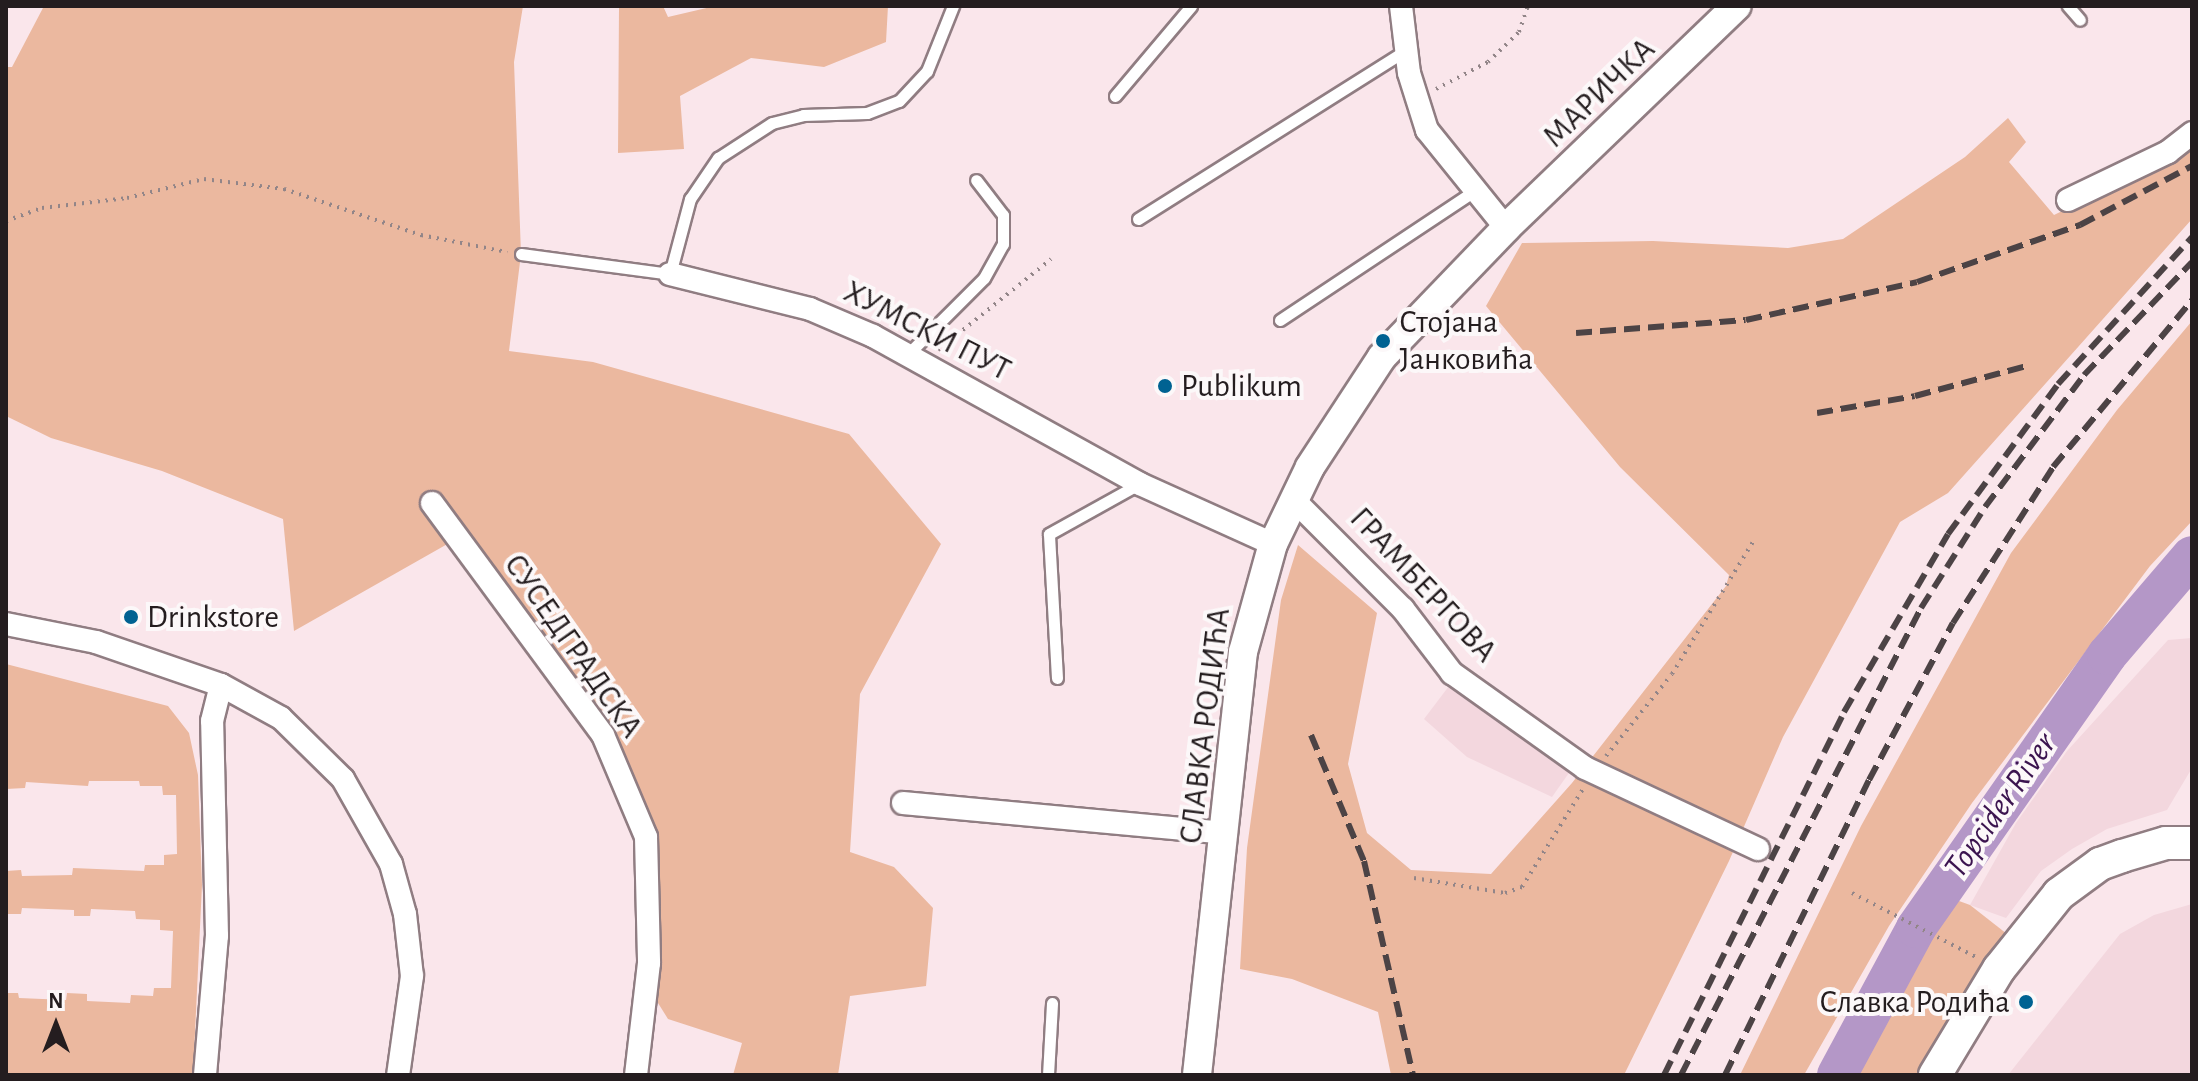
<!DOCTYPE html>
<meta charset="utf-8">
<style>
body{margin:0}
#map{position:relative;width:2198px;height:1081px;overflow:hidden;background:#fae6eb;font-family:"Alegreya Sans",sans-serif}
div>[style]{position:absolute}
.built>*{inset:0;background:#f3d7de}
.green>*{inset:0;background:#ebb89f}
.stream>*{height:7px;margin:-3.5px;padding:0 3.5px;transform-origin:3.5px;border-radius:3.5px;background:#b497c7}
.river>*{height:40px;margin:-20px;padding:0 20px;transform-origin:20px;border-radius:20px;background:#b497c7}
.path>*{height:4px;margin-top:-2px;transform-origin:0;background:repeating-linear-gradient(90deg,#928588 0 2px,transparent 0 8px)}
.roads{filter:drop-shadow(2px 0 #907d82) drop-shadow(-2px 0 #907d82) drop-shadow(0 2px #907d82) drop-shadow(0 -2px #907d82)}
.service>*{height:11px;margin:-5.5px;padding:0 5.5px;transform-origin:5.5px;border-radius:5.5px;background:#fff}
.minor>*{height:22px;margin:-11px;padding:0 11px;transform-origin:11px;border-radius:11px;background:#fff}
.tertiary>*{height:28px;margin:-14px;padding:0 14px;transform-origin:14px;border-radius:14px;background:#fff}
.secondary>*{height:32px;margin:-16px;padding:0 16px;transform-origin:16px;border-radius:16px;background:#fff}
.rail>*{height:6px;margin-top:-3px;transform-origin:0;background:repeating-linear-gradient(90deg,#4c4345 0 16px,transparent 0 24px)}
.dots>*{width:22px;height:22px;translate:-50% -50%;box-sizing:border-box;border:4px solid #fcf8f9;border-radius:50%}
span{translate:-50% -50%;white-space:nowrap;text-align:center;line-height:1.15;-webkit-text-stroke:8px #fcf8f9;paint-order:stroke}
.street-label{font-size:32px;color:#241d1f}
.poi-label{font-size:32px;color:#241d1f}
.left{translate:0 -50%;text-align:left}
.right{translate:-100% -50%;text-align:right}
.water-label{font-size:34px;color:#3b144f;font-style:italic}
.frame{position:absolute;inset:0;border:8px solid #241d1f;pointer-events:none}
.north{position:absolute;left:16px;top:985px;width:80px;height:80px;-webkit-text-stroke:6px #fcf8f9;paint-order:stroke;rotate:0deg;font-size:22px;font-weight:700;line-height:32px;text-align:center;color:#241d1f}
.north::after{content:'';display:block;margin:auto;width:28px;height:36px;background:#241d1f;clip-path:polygon(50% 0,100% 100%,50% 72%,0 100%)}
</style>
<div id="map">
<div class="built">
<i style="clip-path:polygon(2192px 638px,2192px 768px,2167px 810px,2107px 829px,2072px 849px,2041px 871px,2006px 918px,1970px 905px,2016px 823px,2067px 751px,2168px 640px)"></i>
<i style="clip-path:polygon(1449px 686px,1571px 770px,1552px 797px,1467px 757px,1424px 719px)"></i>
<i style="clip-path:polygon(2192px 904px,2192px 1075px,2008px 1075px,2120px 934px,2154px 915px)"></i>
</div>
<div class="green">
<i style="clip-path:polygon(44px 6px,523px 6px,514px 62px,521px 254px,509px 351px,593px 362px,849px 434px,941px 544px,860px 694px,850px 852px,894px 867px,933px 908px,926px 986px,850px 996px,838px 1075px,733px 1075px,742px 1043px,668px 1019px,648px 987px,646px 837px,603px 735px,458px 538px,294px 631px,283px 519px,162px 471px,51px 438px,6px 416px,6px 67px,12px 67px)"></i>
<i style="clip-path:polygon(603px 6px,663px 6px,668px 17px,715px 6px,888px 6px,886px 42px,824px 67px,751px 58px,680px 96px,684px 149px,618px 153px,619px 7px)"></i>
<i style="clip-path:polygon(2008px 118px,2026px 142px,2009px 162px,2054px 215px,2192px 147px,2192px 219px,1948px 493px,1900px 522px,1783px 737px,1729px 861px,1624px 1075px,1391px 1075px,1378px 1012px,1292px 979px,1240px 969px,1247px 848px,1281px 600px,1298px 545px,1377px 613px,1348px 764px,1367px 833px,1411px 870px,1491px 874px,1572px 783px,1726px 586px,1729px 575px,1620px 467px,1486px 306px,1522px 243px,1653px 241px,1788px 248px,1843px 239px,1965px 157px)"></i>
<i style="clip-path:polygon(2192px 321px,2192px 521px,2150px 566px,1972px 803px,1889px 926px,1804px 1075px,1740px 1075px,1861px 826px,2011px 553px,2117px 410px)"></i>
<i style="clip-path:polygon(6px 664px,168px 706px,189px 733px,198px 775px,202px 885px,193px 1075px,6px 1075px,6px 993px,18px 993px,19px 998px,66px 1000px,67px 993px,87px 994px,87px 1001px,130px 1003px,131px 995px,153px 996px,154px 988px,171px 988px,173px 931px,160px 930px,160px 920px,136px 919px,135px 911px,91px 909px,90px 916px,74px 916px,74px 910px,22px 908px,21px 914px,6px 914px,6px 871px,21px 870px,22px 876px,72px 875px,73px 868px,144px 871px,145px 865px,164px 865px,164px 855px,177px 854px,176px 795px,163px 795px,162px 786px,140px 786px,139px 781px,89px 781px,88px 786px,26px 782px,25px 788px,6px 789px)"></i>
<i style="clip-path:polygon(1940px 894px,1970px 905px,2007px 934px,1920px 1075px,1837px 1075px)"></i>
</div>
<div class="stream">
<i style="left:1949px;top:881px;width:16px;rotate:72deg"></i>
</div>
<div class="river">
<i style="left:1837px;top:1075px;width:167px;rotate:-61.7deg"></i>
<i style="left:1916px;top:928px;width:333px;rotate:-55deg"></i>
<i style="left:2107px;top:655px;width:130px;rotate:-49.4deg"></i>
</div>
<div class="path">
<i style="left:1436px;top:89px;width:59px;rotate:-27.4deg"></i>
<i style="left:1488px;top:62px;width:43px;rotate:-44.1deg"></i>
<i style="left:1519px;top:32px;width:28px;rotate:-71deg"></i>
<i style="left:6px;top:221px;width:38px;rotate:-20deg"></i>
<i style="left:42px;top:208px;width:86px;rotate:-6.7deg"></i>
<i style="left:127px;top:198px;width:79px;rotate:-13.9deg"></i>
<i style="left:204px;top:179px;width:81px;rotate:7.1deg"></i>
<i style="left:284px;top:189px;width:145px;rotate:18.6deg"></i>
<i style="left:421px;top:235px;width:88px;rotate:11.2deg"></i>
<i style="left:938px;top:350px;width:145px;rotate:-38.8deg"></i>
<i style="left:1606px;top:756px;width:105px;rotate:-51.2deg"></i>
<i style="left:1672px;top:674px;width:157px;rotate:-58.5deg"></i>
<i style="left:1414px;top:878px;width:92px;rotate:9.4deg"></i>
<i style="left:1505px;top:893px;width:18px;rotate:-19deg"></i>
<i style="left:1522px;top:887px;width:115px;rotate:-58.1deg"></i>
<i style="left:1852px;top:893px;width:140px;rotate:27.3deg"></i>
</div>
<div class="roads">
<div class="service">
<i style="left:2068px;top:6px;width:18px;rotate:49deg"></i>
<i style="left:1115px;top:96px;width:118px;rotate:-49.8deg"></i>
<i style="left:1138px;top:219px;width:315px;rotate:-32.2deg"></i>
<i style="left:521px;top:254px;width:150px;rotate:7.6deg"></i>
<i style="left:670px;top:274px;width:78px;rotate:-75.1deg"></i>
<i style="left:690px;top:199px;width:50px;rotate:-55.7deg"></i>
<i style="left:718px;top:158px;width:64px;rotate:-32.9deg"></i>
<i style="left:772px;top:123px;width:32px;rotate:-14deg"></i>
<i style="left:803px;top:115px;width:64px;rotate:-1.8deg"></i>
<i style="left:867px;top:113px;width:34px;rotate:-21deg"></i>
<i style="left:899px;top:101px;width:41px;rotate:-47deg"></i>
<i style="left:927px;top:71px;width:70px;rotate:-68.2deg"></i>
<i style="left:1280px;top:320px;width:232px;rotate:-33.6deg"></i>
<i style="left:908px;top:354px;width:107px;rotate:-45deg"></i>
<i style="left:984px;top:278px;width:39px;rotate:-61deg"></i>
<i style="left:1003px;top:244px;width:29px;rotate:-90deg"></i>
<i style="left:1003px;top:215px;width:44px;rotate:-127.6deg"></i>
<i style="left:1057px;top:678px;width:144px;rotate:-93.2deg"></i>
<i style="left:1049px;top:534px;width:103px;rotate:-29.1deg"></i>
<i style="left:1048px;top:1075px;width:72px;rotate:-86.8deg"></i>
</div>
<div class="minor">
<i style="left:1401px;top:6px;width:67px;rotate:83.2deg"></i>
<i style="left:1409px;top:73px;width:60px;rotate:72.5deg"></i>
<i style="left:1427px;top:130px;width:126px;rotate:51.1deg"></i>
<i style="left:2068px;top:200px;width:111px;rotate:-25.6deg"></i>
<i style="left:2168px;top:152px;width:31px;rotate:-38deg"></i>
<i style="left:670px;top:274px;width:144px;rotate:14deg"></i>
<i style="left:810px;top:309px;width:69px;rotate:23.2deg"></i>
<i style="left:873px;top:336px;width:305px;rotate:29deg"></i>
<i style="left:1140px;top:484px;width:146px;rotate:24.3deg"></i>
<i style="left:1294px;top:500px;width:154px;rotate:45deg"></i>
<i style="left:1403px;top:609px;width:81px;rotate:52.6deg"></i>
<i style="left:1452px;top:673px;width:163px;rotate:35.5deg"></i>
<i style="left:1585px;top:768px;width:191px;rotate:25.1deg"></i>
<i style="left:432px;top:503px;width:288px;rotate:53.6deg"></i>
<i style="left:603px;top:735px;width:111px;rotate:67.1deg"></i>
<i style="left:646px;top:837px;width:126px;rotate:88.6deg"></i>
<i style="left:649px;top:963px;width:113px;rotate:96.6deg"></i>
<i style="left:6px;top:624px;width:92px;rotate:11.3deg"></i>
<i style="left:96px;top:642px;width:132px;rotate:19deg"></i>
<i style="left:221px;top:685px;width:68px;rotate:28.8deg"></i>
<i style="left:281px;top:718px;width:87px;rotate:44.5deg"></i>
<i style="left:343px;top:779px;width:98px;rotate:60.5deg"></i>
<i style="left:391px;top:864px;width:52px;rotate:74.4deg"></i>
<i style="left:405px;top:914px;width:62px;rotate:83.6deg"></i>
<i style="left:412px;top:976px;width:100px;rotate:98deg"></i>
<i style="left:903px;top:803px;width:323px;rotate:5.3deg"></i>
<i style="left:205px;top:1075px;width:140px;rotate:-85.1deg"></i>
<i style="left:217px;top:936px;width:215px;rotate:-91.3deg"></i>
<i style="left:212px;top:721px;width:37px;rotate:-76deg"></i>
</div>
<div class="tertiary">
<i style="left:1197px;top:1075px;width:425px;rotate:-83.8deg"></i>
<i style="left:1243px;top:652px;width:112px;rotate:-74.5deg"></i>
<i style="left:1273px;top:544px;width:85px;rotate:-64.3deg"></i>
<i style="left:1310px;top:467px;width:131px;rotate:-56.8deg"></i>
<i style="left:1382px;top:357px;width:179px;rotate:-46.1deg"></i>
<i style="left:1506px;top:228px;width:320px;rotate:-43.9deg"></i>
</div>
<div class="secondary">
<i style="left:1935px;top:1075px;width:124px;rotate:-58.9deg"></i>
<i style="left:1999px;top:969px;width:96px;rotate:-51.3deg"></i>
<i style="left:2059px;top:894px;width:51px;rotate:-36.2deg"></i>
<i style="left:2100px;top:864px;width:23px;rotate:-20deg"></i>
<i style="left:2122px;top:856px;width:46px;rotate:-16.5deg"></i>
<i style="left:2166px;top:843px;width:26px"></i>
</div>
</div>
<div class="rail">
<i style="left:1576px;top:333px;width:170px;rotate:-4.4deg"></i>
<i style="left:1746px;top:320px;width:175px;rotate:-12.5deg"></i>
<i style="left:1917px;top:282px;width:173px;rotate:-19.3deg"></i>
<i style="left:2080px;top:225px;width:127px;rotate:-27.8deg"></i>
<i style="left:1817px;top:413px;width:99px;rotate:-9.8deg"></i>
<i style="left:1915px;top:396px;width:116px;rotate:-15deg"></i>
<i style="left:1311px;top:735px;width:137px;rotate:67.2deg"></i>
<i style="left:1364px;top:861px;width:220px;rotate:77.1deg"></i>
<i style="left:1664px;top:1075px;width:405px;rotate:-63.6deg"></i>
<i style="left:1844px;top:712px;width:206px;rotate:-59.7deg"></i>
<i style="left:1948px;top:534px;width:186px;rotate:-53.7deg"></i>
<i style="left:2058px;top:384px;width:199px;rotate:-47.6deg"></i>
<i style="left:1681px;top:1075px;width:525px;rotate:-62.8deg"></i>
<i style="left:1921px;top:608px;width:120px;rotate:-57.6deg"></i>
<i style="left:1985px;top:507px;width:165px;rotate:-53.1deg"></i>
<i style="left:2084px;top:375px;width:156px;rotate:-46.3deg"></i>
<i style="left:1725px;top:1075px;width:328px;rotate:-64deg"></i>
<i style="left:1869px;top:780px;width:178px;rotate:-61.9deg"></i>
<i style="left:1953px;top:623px;width:185px;rotate:-57.3deg"></i>
<i style="left:2053px;top:467px;width:217px;rotate:-50.2deg"></i>
</div>
<div class="dots">
<i style="left:1383px;top:341px;background:#006292"></i>
<i style="left:1165px;top:386px;background:#006292"></i>
<i style="left:131px;top:617px;background:#006292"></i>
<i style="left:2026px;top:1002px;background:#006292"></i>
</div>
<div class="street-label">
<span style="left:1599px;top:93px;rotate:-44deg">МАРИЧКА</span>
<span style="left:927px;top:331px;rotate:27deg">ХУМСКИ ПУТ</span>
<span style="left:1423px;top:585px;rotate:47deg">ГРАМБЕРГОВА</span>
<span style="left:573px;top:646px;rotate:55deg">СУСЕДГРАДСКА</span>
<span style="left:1205px;top:726px;rotate:-83deg">СЛАВКА РОДИЋА</span>
</div>
<div class="poi-label">
<span class="left" style="left:1399px;top:341px">Стојана<br>Јанковића</span>
<span class="left" style="left:1181px;top:386px">Publikum</span>
<span class="left" style="left:147px;top:617px">Drinkstore</span>
<span class="right" style="left:2010px;top:1002px">Славка Родића</span>
</div>
<div class="water-label">
<span style="left:2001px;top:806px;rotate:-55deg">Topcider River</span>
</div>
<div class="frame"></div>
<div class="north">N</div>
</div>
